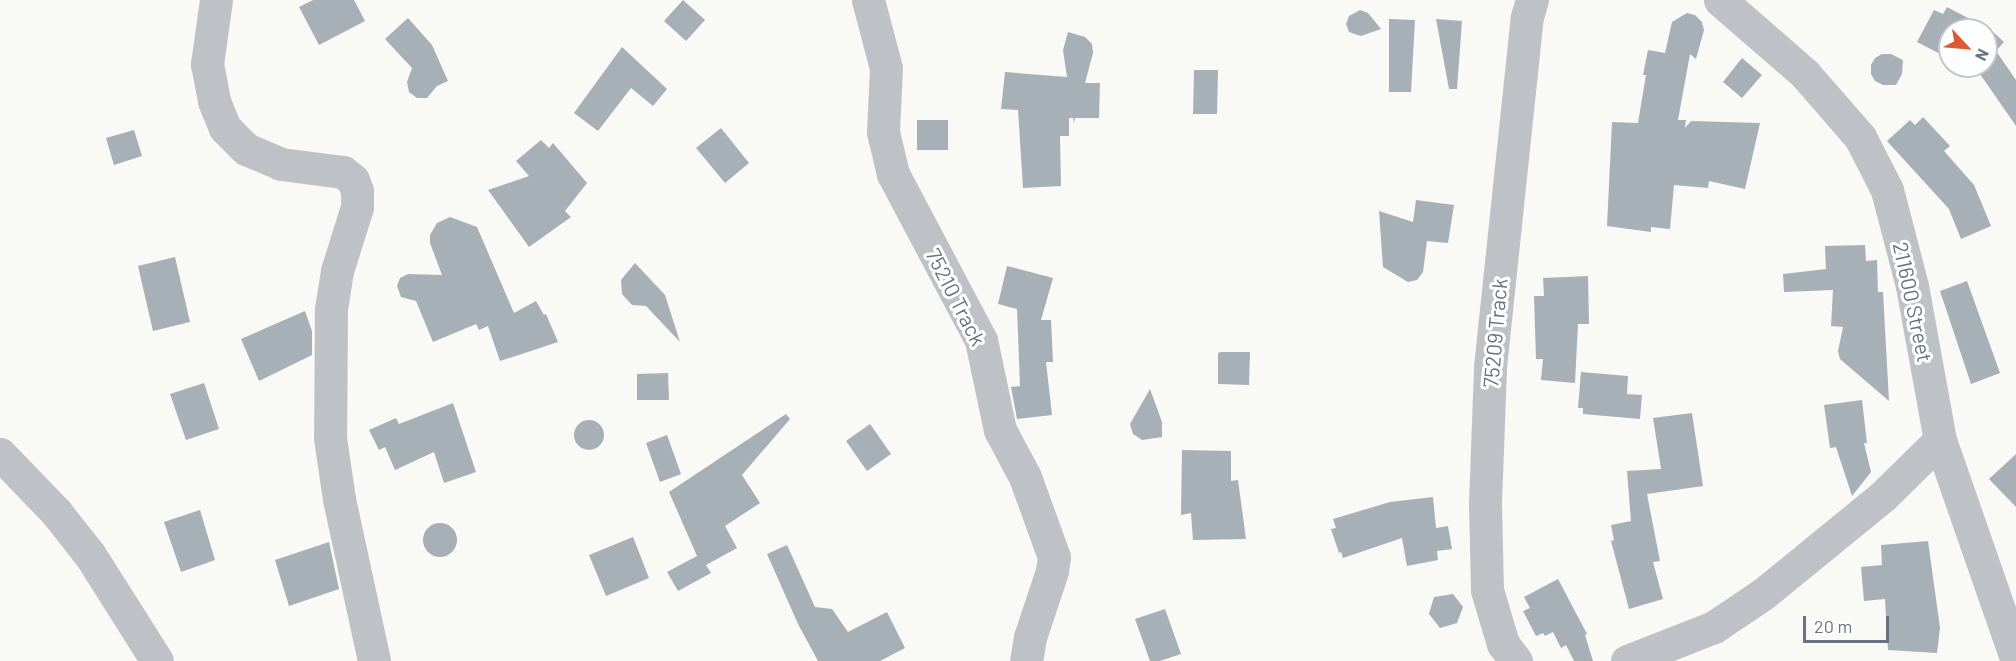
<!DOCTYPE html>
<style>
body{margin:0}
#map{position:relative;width:2016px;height:661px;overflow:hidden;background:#f9f9f6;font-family:Barlow,sans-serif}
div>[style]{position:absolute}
.building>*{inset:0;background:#a7b0b6}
.round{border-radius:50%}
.minor>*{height:33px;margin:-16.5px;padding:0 16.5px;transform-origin:16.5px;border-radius:16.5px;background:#bec2c6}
span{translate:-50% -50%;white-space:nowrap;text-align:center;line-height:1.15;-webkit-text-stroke:6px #fff;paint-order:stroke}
.street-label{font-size:21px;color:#657480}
.north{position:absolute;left:1938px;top:18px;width:60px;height:60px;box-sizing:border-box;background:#fff;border:2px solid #c1c7cc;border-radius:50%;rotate:116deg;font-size:16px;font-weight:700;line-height:24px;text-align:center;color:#657480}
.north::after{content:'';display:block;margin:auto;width:21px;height:27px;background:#dc5934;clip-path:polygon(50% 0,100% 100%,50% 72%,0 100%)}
.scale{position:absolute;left:1803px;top:616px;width:86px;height:27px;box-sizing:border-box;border:3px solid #657480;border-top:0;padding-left:8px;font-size:18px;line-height:21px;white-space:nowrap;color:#657480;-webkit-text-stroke:4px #fff;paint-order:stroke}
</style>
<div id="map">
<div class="building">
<i style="clip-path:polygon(313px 0,354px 0,365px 21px,319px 45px,299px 7px)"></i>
<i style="clip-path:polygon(683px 0,705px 20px,686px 41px,664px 21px)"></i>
<i style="clip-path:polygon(1947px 7px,1991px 30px,2004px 42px,1996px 51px,2016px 80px,2016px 126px,1980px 74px,1964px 66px,1986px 66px,1986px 30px,1950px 30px,1950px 59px,1917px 42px,1934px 10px,1943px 14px)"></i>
<i style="clip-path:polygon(1360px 10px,1368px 13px,1381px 29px,1361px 36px,1349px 32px,1346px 24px,1349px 16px)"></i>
<i style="clip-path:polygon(1687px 13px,1695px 15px,1702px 22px,1704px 30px,1696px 59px,1690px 54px,1678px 120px,1686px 120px,1685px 128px,1691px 121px,1760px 123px,1745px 189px,1709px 181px,1708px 188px,1674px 185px,1670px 229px,1651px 227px,1651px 232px,1607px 226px,1612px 122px,1638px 123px,1646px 75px,1643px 75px,1648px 50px,1665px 53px,1672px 22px)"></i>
<i style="clip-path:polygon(408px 18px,432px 45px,448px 81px,437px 86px,427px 98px,417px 98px,409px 92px,407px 82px,412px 68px,385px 39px)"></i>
<i style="clip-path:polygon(1389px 19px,1415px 20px,1411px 92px,1389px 92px)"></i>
<i style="clip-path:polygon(1436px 19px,1462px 21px,1457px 89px,1449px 89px)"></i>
<i style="clip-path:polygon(1068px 32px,1085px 37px,1092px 44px,1093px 53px,1085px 83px,1100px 83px,1099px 118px,1075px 118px,1074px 123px,1073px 118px,1069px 118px,1069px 136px,1060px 136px,1061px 186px,1023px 188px,1018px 110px,1001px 109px,1005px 72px,1067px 77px,1063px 50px)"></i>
<i style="clip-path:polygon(622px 47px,667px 89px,653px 106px,631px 88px,598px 131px,574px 113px)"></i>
<i style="clip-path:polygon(1882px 54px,1891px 54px,1903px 60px,1902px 74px,1896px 85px,1883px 85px,1875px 81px,1871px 74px,1871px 65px,1875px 58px)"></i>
<i style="clip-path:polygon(1742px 58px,1762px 75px,1742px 98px,1723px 82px)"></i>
<i style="clip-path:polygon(1194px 70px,1218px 70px,1217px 114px,1193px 114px)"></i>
<i style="clip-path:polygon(1923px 117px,1950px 146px,1944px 151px,1974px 185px,1991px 226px,1961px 239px,1949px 209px,1887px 141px,1910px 120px,1915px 125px)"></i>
<i style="clip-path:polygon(917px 120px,948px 120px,948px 150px,917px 150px)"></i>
<i style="clip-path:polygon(721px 128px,749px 163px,725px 183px,696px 148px)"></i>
<i style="clip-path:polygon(134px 130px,142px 156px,114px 165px,106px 138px)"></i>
<i style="clip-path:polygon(541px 140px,549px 148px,553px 143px,587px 183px,565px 211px,571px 217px,529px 247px,488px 190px,529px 176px,516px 161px)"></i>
<i style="clip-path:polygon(1416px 200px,1454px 205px,1448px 243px,1427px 241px,1423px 272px,1417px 280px,1408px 282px,1383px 267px,1379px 211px,1413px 222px)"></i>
<i style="clip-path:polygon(450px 217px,477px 227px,514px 313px,536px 301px,544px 315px,546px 314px,558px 342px,500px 361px,488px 326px,479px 330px,476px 324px,433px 342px,416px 301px,401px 297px,397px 286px,400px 278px,408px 274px,442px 275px,430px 243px,430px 235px,437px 223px)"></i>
<i style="clip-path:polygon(1865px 245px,1866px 261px,1877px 260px,1878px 292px,1883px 292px,1889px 401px,1840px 359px,1838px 351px,1843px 327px,1831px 326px,1833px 290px,1784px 292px,1783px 274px,1826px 269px,1825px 246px)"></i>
<i style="clip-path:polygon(175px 257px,190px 322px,153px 331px,138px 266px)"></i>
<i style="clip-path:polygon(635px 263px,665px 295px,680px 342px,646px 306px,632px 305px,622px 294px,621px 280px)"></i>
<i style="clip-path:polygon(1007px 266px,1053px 278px,1041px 320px,1051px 320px,1053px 362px,1046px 362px,1052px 415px,1017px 419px,1011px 387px,1020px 386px,1017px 309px,998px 304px)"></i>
<i style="clip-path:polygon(1588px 276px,1589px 324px,1578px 324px,1575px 383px,1541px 380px,1543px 359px,1536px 359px,1534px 296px,1544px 296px,1543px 278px)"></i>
<i style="clip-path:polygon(1967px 281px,2000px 373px,1971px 384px,1940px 291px)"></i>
<i style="clip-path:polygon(305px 311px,312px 331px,312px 355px,259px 381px,241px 339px)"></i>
<i style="clip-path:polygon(1221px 352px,1250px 352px,1249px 385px,1218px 384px,1218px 353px)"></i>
<i style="clip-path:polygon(1581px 372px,1628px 376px,1627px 394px,1642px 395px,1640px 419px,1583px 414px,1583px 408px,1578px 408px)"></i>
<i style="clip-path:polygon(668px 373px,669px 400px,637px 400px,637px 374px)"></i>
<i style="clip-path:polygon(204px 383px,219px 429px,186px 440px,170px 394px)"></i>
<i style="clip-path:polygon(1150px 389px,1162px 422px,1162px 437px,1142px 440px,1133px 434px,1130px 424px)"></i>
<i style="clip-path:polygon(1862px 400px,1867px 443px,1864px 443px,1871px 472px,1852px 496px,1836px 447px,1830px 448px,1824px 405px)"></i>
<i style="clip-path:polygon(453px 403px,476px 472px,444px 483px,434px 452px,395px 470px,385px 447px,379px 450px,369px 430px,396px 418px,399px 424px)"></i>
<i style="clip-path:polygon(1692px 413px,1703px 486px,1647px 494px,1660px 561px,1653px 562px,1663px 599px,1629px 609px,1611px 541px,1614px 540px,1611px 525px,1631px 521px,1627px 471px,1661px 469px,1653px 418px)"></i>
<i style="clip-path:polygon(786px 414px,790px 419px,742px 475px,760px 503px,725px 526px,737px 548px,706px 565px,711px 573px,678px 591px,667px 572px,697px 556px,669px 492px)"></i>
<i class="round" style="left:574px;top:420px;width:30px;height:30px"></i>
<i style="clip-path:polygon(870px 424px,891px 454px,867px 471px,846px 441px)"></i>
<i style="clip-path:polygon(667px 435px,681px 474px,660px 482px,646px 443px)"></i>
<i style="clip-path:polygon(1182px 450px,1231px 451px,1231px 481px,1238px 480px,1246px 539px,1193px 540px,1191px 513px,1181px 515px)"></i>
<i style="clip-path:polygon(2016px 454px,2016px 507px,1989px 479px)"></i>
<i style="clip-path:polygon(1433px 497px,1436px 528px,1448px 526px,1452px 549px,1437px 551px,1438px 560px,1407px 566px,1402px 538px,1343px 558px,1341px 552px,1339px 553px,1331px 529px,1336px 528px,1333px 519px,1390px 502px)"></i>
<i style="clip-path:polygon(200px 510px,215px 560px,181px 572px,164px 522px)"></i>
<i class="round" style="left:423px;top:523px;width:34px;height:34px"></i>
<i style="clip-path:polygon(633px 537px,649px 578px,606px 596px,589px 555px)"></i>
<i style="clip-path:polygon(1928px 541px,1940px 628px,1937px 653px,1888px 650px,1885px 599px,1864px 601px,1861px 567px,1882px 565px,1881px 545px)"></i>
<i style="clip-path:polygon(329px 542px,339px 589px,289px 606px,275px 560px)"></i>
<i style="clip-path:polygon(787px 545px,815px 607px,832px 609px,848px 632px,887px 612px,905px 648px,880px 661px,818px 661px,798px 624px,767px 554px)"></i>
<i style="clip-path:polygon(1558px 579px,1587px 634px,1585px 635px,1593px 661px,1574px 661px,1566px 645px,1561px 648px,1553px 632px,1545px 636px,1543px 633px,1536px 636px,1523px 611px,1530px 608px,1524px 597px)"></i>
<i style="clip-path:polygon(1453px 594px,1463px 607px,1457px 623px,1440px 628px,1429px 614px,1434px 597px)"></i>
<i style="clip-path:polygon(1165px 609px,1181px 654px,1160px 661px,1150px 661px,1135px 619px)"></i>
</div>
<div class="minor">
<i style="left:216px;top:0;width:65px;rotate:98deg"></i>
<i style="left:207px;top:64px;width:38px;rotate:79deg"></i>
<i style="left:214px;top:101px;width:29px;rotate:68deg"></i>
<i style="left:225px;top:128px;width:30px;rotate:45deg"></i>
<i style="left:246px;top:149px;width:38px;rotate:23deg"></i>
<i style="left:281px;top:164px;width:63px;rotate:7.4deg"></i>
<i style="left:343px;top:172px;width:13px;rotate:39deg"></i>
<i style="left:353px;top:180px;width:12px;rotate:70deg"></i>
<i style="left:357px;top:191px;width:16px;rotate:90deg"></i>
<i style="left:357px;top:207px;width:67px;rotate:107.4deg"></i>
<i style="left:337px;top:271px;width:39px;rotate:99deg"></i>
<i style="left:331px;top:310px;width:128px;rotate:90.4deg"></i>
<i style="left:330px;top:438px;width:62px;rotate:81.6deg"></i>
<i style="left:339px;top:499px;width:166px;rotate:77.8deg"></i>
<i style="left:868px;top:0;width:70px;rotate:75.2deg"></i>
<i style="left:886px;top:68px;width:64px;rotate:92.7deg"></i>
<i style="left:883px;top:132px;width:43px;rotate:76.6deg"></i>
<i style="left:893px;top:174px;width:188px;rotate:62.1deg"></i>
<i style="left:981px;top:340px;width:92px;rotate:78.1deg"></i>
<i style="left:1000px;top:430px;width:53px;rotate:62deg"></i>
<i style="left:1025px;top:477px;width:85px;rotate:70.1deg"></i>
<i style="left:1054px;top:557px;width:14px;rotate:98deg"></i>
<i style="left:1052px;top:571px;width:70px;rotate:108.4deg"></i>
<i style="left:1030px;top:637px;width:24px;rotate:99deg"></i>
<i style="left:1720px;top:0;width:113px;rotate:41deg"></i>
<i style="left:1805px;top:74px;width:84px;rotate:48.9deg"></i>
<i style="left:1860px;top:137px;width:59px;rotate:63deg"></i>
<i style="left:1887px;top:190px;width:99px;rotate:75.4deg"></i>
<i style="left:1912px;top:286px;width:157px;rotate:79.7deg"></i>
<i style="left:1940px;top:440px;width:231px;rotate:70.8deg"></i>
<i style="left:0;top:454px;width:81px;rotate:46deg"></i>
<i style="left:56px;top:512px;width:55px;rotate:51.7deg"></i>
<i style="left:90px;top:555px;width:125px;rotate:57.7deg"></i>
<i style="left:1516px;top:661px;width:21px;rotate:-127deg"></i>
<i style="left:1503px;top:644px;width:56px;rotate:-106.5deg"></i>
<i style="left:1487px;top:590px;width:86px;rotate:-91.3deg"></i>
<i style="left:1485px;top:504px;width:137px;rotate:-87.9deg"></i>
<i style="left:1490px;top:367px;width:352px;rotate:-84deg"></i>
<i style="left:1527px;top:17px;width:18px;rotate:-74deg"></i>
<i style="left:1627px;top:661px;width:93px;rotate:-21.3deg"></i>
<i style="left:1714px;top:627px;width:59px;rotate:-34deg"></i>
<i style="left:1763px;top:594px;width:155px;rotate:-39.2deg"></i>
<i style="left:1883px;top:496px;width:80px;rotate:-44.5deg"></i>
</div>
<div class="street-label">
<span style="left:956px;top:297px;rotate:63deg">75210 Track</span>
<span style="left:1913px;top:302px;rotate:78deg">211600 Street</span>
<span style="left:1495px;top:333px;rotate:-85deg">75209 Track</span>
</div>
<div class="north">N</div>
<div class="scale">20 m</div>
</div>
